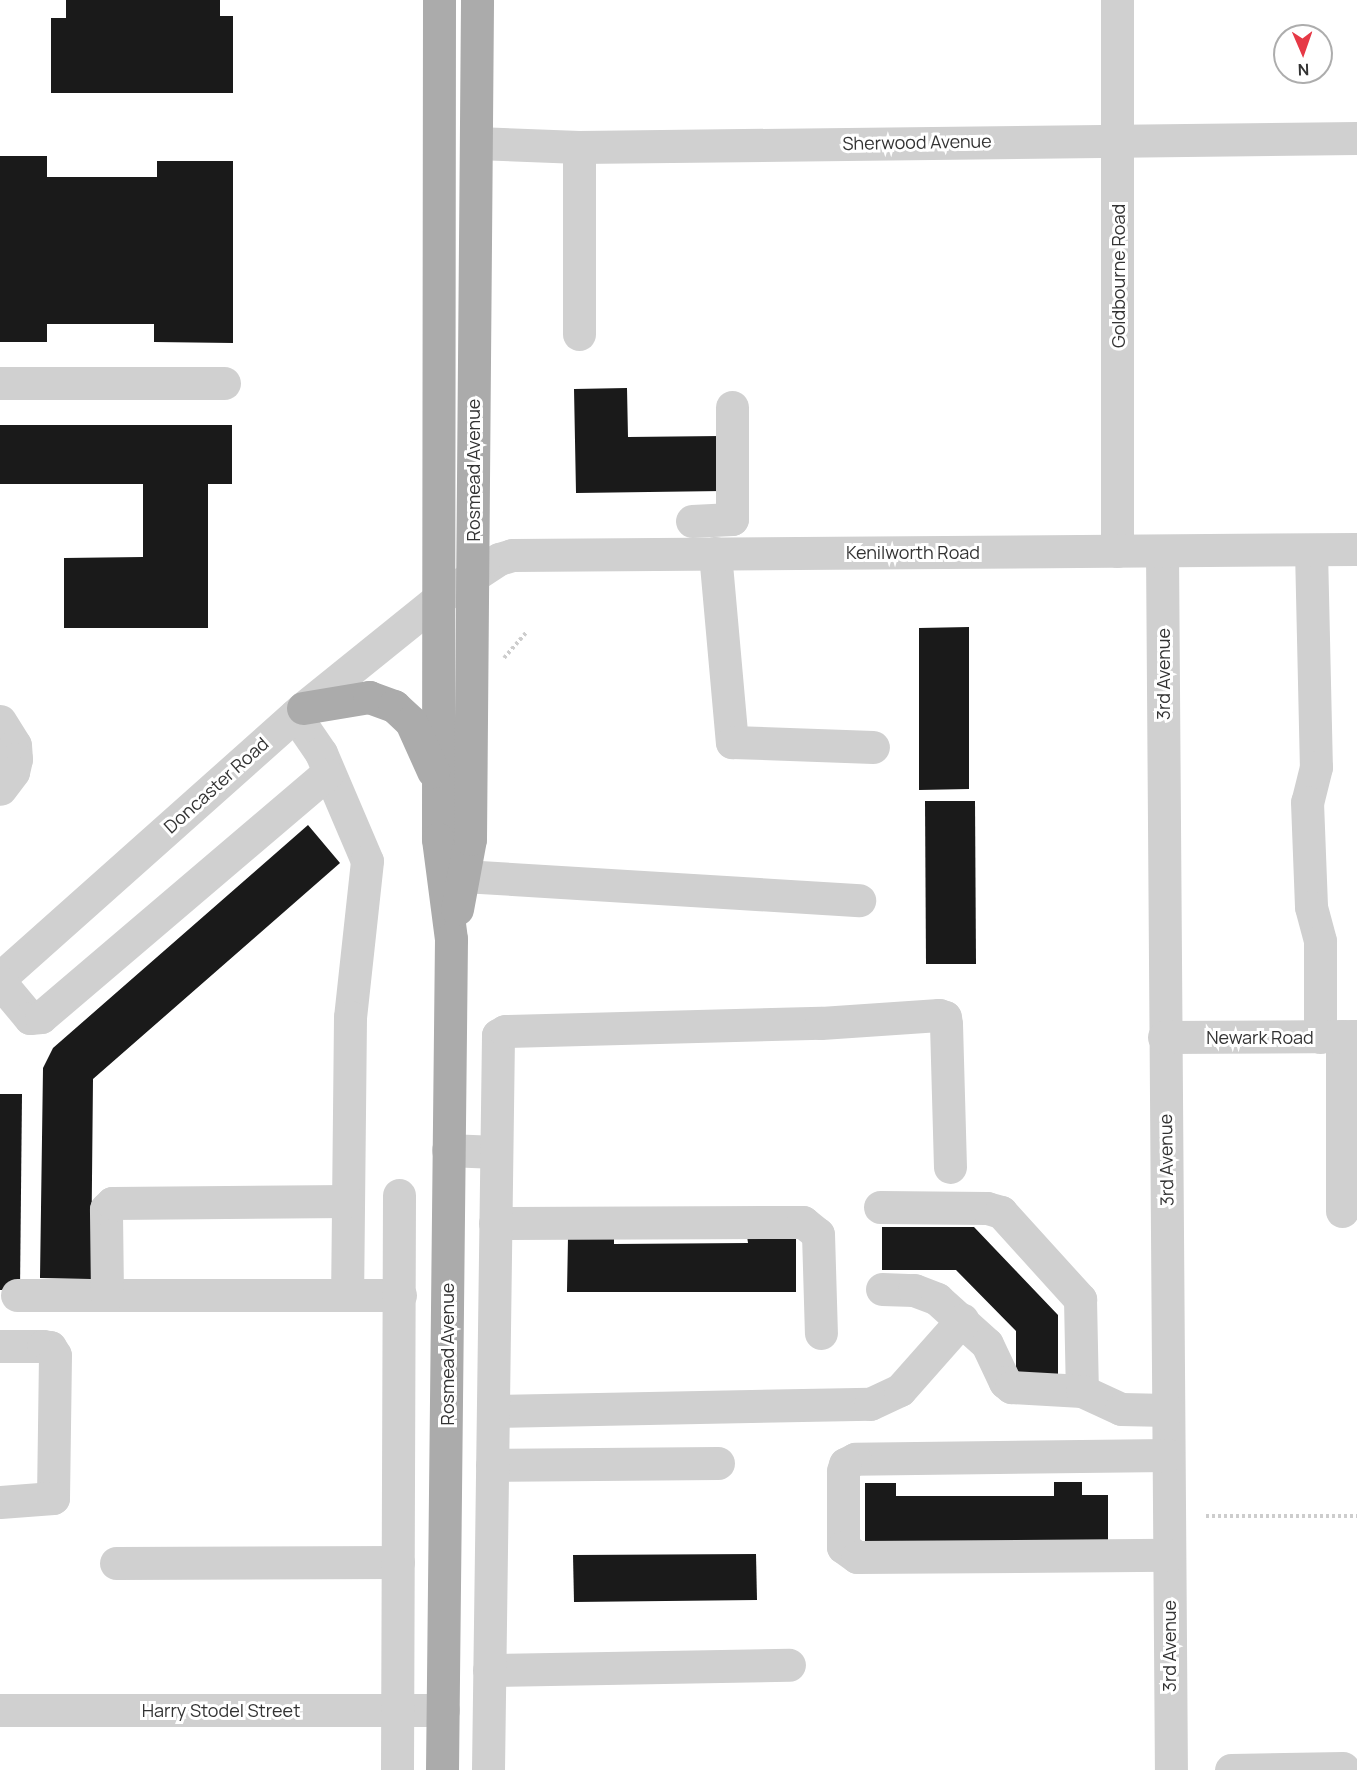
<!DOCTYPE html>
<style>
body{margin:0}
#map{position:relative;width:1357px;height:1770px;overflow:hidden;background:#fff;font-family:Manrope,sans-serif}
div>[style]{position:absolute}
.building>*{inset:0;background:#1a1a1a}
.path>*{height:4px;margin-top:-2px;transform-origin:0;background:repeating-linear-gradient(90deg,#cdcdcd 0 3px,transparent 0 6px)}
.minor>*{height:33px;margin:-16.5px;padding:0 16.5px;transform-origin:16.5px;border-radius:16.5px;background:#d0d0d0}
.major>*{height:33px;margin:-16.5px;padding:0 16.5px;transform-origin:16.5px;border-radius:16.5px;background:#ababab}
span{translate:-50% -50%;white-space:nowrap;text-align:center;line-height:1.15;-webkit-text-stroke:6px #fff;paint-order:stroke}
.street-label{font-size:18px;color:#333}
.north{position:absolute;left:1273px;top:24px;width:60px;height:60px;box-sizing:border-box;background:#fff;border:2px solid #adadad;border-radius:50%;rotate:178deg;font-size:16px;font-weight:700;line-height:24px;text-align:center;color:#333}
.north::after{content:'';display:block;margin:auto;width:21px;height:27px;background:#e63946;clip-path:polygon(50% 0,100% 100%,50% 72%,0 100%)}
</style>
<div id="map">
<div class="building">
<i style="clip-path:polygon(66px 0,220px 0,220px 16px,233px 16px,233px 93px,51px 93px,51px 18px,66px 18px)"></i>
<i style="clip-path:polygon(0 156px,47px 156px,47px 177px,157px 177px,157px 161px,233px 161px,233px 343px,154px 342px,154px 324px,47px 324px,47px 342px,0 342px)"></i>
<i style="clip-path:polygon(627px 388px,628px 437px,721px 436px,722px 491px,576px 493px,574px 389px)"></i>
<i style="clip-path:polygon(0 425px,232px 425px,232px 484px,208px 484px,208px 628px,64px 628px,64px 558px,143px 557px,143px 484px,0 484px)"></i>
<i style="clip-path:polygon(969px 627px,969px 789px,919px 790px,919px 628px)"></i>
<i style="clip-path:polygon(925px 801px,975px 801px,976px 964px,926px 964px)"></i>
<i style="clip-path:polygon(308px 825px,340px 863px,93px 1079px,91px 1279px,40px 1278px,43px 1068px,53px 1048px)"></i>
<i style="clip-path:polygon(0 1094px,22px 1094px,20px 1290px,0 1290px)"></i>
<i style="clip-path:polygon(882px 1227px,974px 1227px,1058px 1315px,1058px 1382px,1016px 1382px,1016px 1331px,956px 1270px,882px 1270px)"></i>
<i style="clip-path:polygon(747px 1236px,796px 1236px,796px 1292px,567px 1292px,568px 1237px,614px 1237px,614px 1244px,748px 1243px)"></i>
<i style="clip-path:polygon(1054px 1482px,1082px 1482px,1082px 1495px,1108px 1495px,1108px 1548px,865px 1548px,865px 1483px,896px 1483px,896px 1496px,1054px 1496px)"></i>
<i style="clip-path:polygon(756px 1554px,757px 1600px,574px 1602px,573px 1555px)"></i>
</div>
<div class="path">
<i style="left:504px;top:658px;width:35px;rotate:-49deg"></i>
<i style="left:1206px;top:1516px;width:151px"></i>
</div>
<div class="minor">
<i style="left:476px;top:143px;width:103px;rotate:2.2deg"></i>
<i style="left:579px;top:147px;width:778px;rotate:-0.66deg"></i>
<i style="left:579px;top:147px;width:187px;rotate:90deg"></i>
<i style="left:0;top:383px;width:224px"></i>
<i style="left:692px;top:521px;width:40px;rotate:-2.9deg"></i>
<i style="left:732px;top:519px;width:112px;rotate:-90deg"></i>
<i style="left:1311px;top:550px;width:217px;rotate:88.7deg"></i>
<i style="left:1316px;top:767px;width:36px;rotate:104deg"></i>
<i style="left:1307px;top:802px;width:105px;rotate:87.8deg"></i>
<i style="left:1311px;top:907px;width:35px;rotate:75deg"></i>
<i style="left:1320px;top:941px;width:96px;rotate:90deg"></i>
<i style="left:1117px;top:551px;width:551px;rotate:-90deg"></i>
<i style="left:1162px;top:551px;width:1219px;rotate:89.58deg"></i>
<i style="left:715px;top:553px;width:190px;rotate:84.9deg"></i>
<i style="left:732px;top:742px;width:141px;rotate:2deg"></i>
<i style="left:295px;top:715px;width:46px;rotate:55.6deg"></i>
<i style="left:321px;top:753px;width:117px;rotate:66.9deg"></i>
<i style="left:367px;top:861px;width:157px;rotate:96.2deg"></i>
<i style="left:350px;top:1017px;width:278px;rotate:90.6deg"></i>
<i style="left:0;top:721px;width:28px;rotate:58deg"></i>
<i style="left:15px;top:745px;width:14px;rotate:86deg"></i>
<i style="left:16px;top:759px;width:13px;rotate:103deg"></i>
<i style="left:13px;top:772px;width:21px;rotate:127deg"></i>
<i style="left:463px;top:876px;width:397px;rotate:3.5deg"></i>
<i style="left:0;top:978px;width:406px;rotate:-41.7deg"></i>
<i style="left:303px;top:708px;width:174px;rotate:-38.9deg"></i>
<i style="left:438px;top:599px;width:73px;rotate:-33.3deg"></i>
<i style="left:499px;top:559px;width:14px;rotate:-17deg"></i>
<i style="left:512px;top:555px;width:845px;rotate:-0.41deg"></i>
<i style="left:0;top:982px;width:47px;rotate:50.2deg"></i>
<i style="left:30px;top:1018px;width:11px;rotate:-5deg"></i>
<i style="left:41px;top:1017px;width:375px;rotate:-40.4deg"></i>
<i style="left:1342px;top:1036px;width:175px;rotate:90deg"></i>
<i style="left:1164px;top:1037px;width:193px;rotate:-0.3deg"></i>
<i style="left:448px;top:1150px;width:48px;rotate:2.4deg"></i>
<i style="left:880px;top:1207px;width:107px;rotate:0.5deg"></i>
<i style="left:987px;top:1208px;width:15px;rotate:16deg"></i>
<i style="left:1001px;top:1212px;width:118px;rotate:47.8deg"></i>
<i style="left:1080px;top:1299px;width:92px;rotate:88.8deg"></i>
<i style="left:495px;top:1223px;width:308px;rotate:-0.2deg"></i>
<i style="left:803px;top:1222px;width:19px;rotate:39deg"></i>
<i style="left:818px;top:1234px;width:99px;rotate:88.3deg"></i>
<i style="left:882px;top:1289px;width:32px;rotate:2deg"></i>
<i style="left:914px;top:1290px;width:25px;rotate:21deg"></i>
<i style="left:937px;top:1299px;width:67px;rotate:42deg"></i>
<i style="left:987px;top:1344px;width:42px;rotate:64.7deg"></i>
<i style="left:1005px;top:1382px;width:8px;rotate:40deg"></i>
<i style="left:1011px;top:1387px;width:71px;rotate:3.2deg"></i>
<i style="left:1082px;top:1391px;width:43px;rotate:24.8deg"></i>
<i style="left:1121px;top:1409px;width:47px;rotate:1.2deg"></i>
<i style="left:17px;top:1295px;width:383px"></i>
<i style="left:107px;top:1295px;width:86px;rotate:-90.7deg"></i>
<i style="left:106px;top:1209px;width:8px;rotate:-45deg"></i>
<i style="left:112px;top:1203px;width:235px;rotate:-0.5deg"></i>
<i style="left:0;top:1346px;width:43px"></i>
<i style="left:43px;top:1346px;width:7px;rotate:8deg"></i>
<i style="left:50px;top:1347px;width:9px;rotate:58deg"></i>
<i style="left:55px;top:1355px;width:143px;rotate:90.8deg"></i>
<i style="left:53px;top:1498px;width:53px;rotate:175.7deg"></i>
<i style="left:493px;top:1411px;width:377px;rotate:-1.1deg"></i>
<i style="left:870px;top:1404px;width:33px;rotate:-25deg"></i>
<i style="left:900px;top:1390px;width:94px;rotate:-48.5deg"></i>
<i style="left:1168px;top:1455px;width:313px;rotate:179.3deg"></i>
<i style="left:855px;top:1459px;width:11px;rotate:153deg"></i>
<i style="left:845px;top:1464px;width:7px;rotate:106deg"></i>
<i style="left:843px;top:1471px;width:76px;rotate:90deg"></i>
<i style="left:843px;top:1547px;width:17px;rotate:36deg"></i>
<i style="left:857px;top:1557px;width:312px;rotate:-0.4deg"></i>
<i style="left:492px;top:1465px;width:226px;rotate:-0.5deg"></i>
<i style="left:116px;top:1563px;width:282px;rotate:-0.2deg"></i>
<i style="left:489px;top:1670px;width:300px;rotate:-1deg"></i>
<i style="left:0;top:1710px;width:443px"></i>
<i style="left:397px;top:1770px;width:575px;rotate:-89.8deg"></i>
<i style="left:488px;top:1770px;width:735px;rotate:-89.22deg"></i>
<i style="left:498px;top:1035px;width:8px;rotate:-30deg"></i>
<i style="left:505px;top:1031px;width:316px;rotate:-1.5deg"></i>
<i style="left:821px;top:1023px;width:118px;rotate:-3.9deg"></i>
<i style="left:939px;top:1015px;width:6px;rotate:18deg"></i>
<i style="left:945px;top:1017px;width:7px;rotate:82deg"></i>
<i style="left:946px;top:1024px;width:143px;rotate:88.4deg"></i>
<i style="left:1231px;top:1770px;width:112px;rotate:-1deg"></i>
</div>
<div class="major">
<i style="left:439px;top:0;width:839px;rotate:90.07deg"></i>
<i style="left:438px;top:839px;width:101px;rotate:82.6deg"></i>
<i style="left:451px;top:939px;width:831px;rotate:90.62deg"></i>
<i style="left:303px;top:708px;width:67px;rotate:-9.5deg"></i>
<i style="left:369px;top:697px;width:27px;rotate:20deg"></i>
<i style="left:394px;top:706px;width:23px;rotate:43deg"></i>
<i style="left:411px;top:722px;width:54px;rotate:65.8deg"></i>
<i style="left:457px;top:909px;width:71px;rotate:-79.5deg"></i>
<i style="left:470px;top:839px;width:839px;rotate:-89.52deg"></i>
</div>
<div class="street-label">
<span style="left:917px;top:142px;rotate:-1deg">Sherwood Avenue</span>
<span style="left:1118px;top:276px;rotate:-90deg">Goldbourne Road</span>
<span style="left:473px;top:470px;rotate:-90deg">Rosmead Avenue</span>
<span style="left:913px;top:552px">Kenilworth Road</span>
<span style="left:1163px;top:674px;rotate:-90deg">3rd Avenue</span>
<span style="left:216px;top:785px;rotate:-42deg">Doncaster Road</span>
<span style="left:1260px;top:1037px">Newark Road</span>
<span style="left:1166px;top:1160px;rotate:-91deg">3rd Avenue</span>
<span style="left:447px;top:1354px;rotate:-90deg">Rosmead Avenue</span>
<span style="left:1169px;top:1646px;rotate:-90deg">3rd Avenue</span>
<span style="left:221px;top:1710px">Harry Stodel Street</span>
</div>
<div class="north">N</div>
</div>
